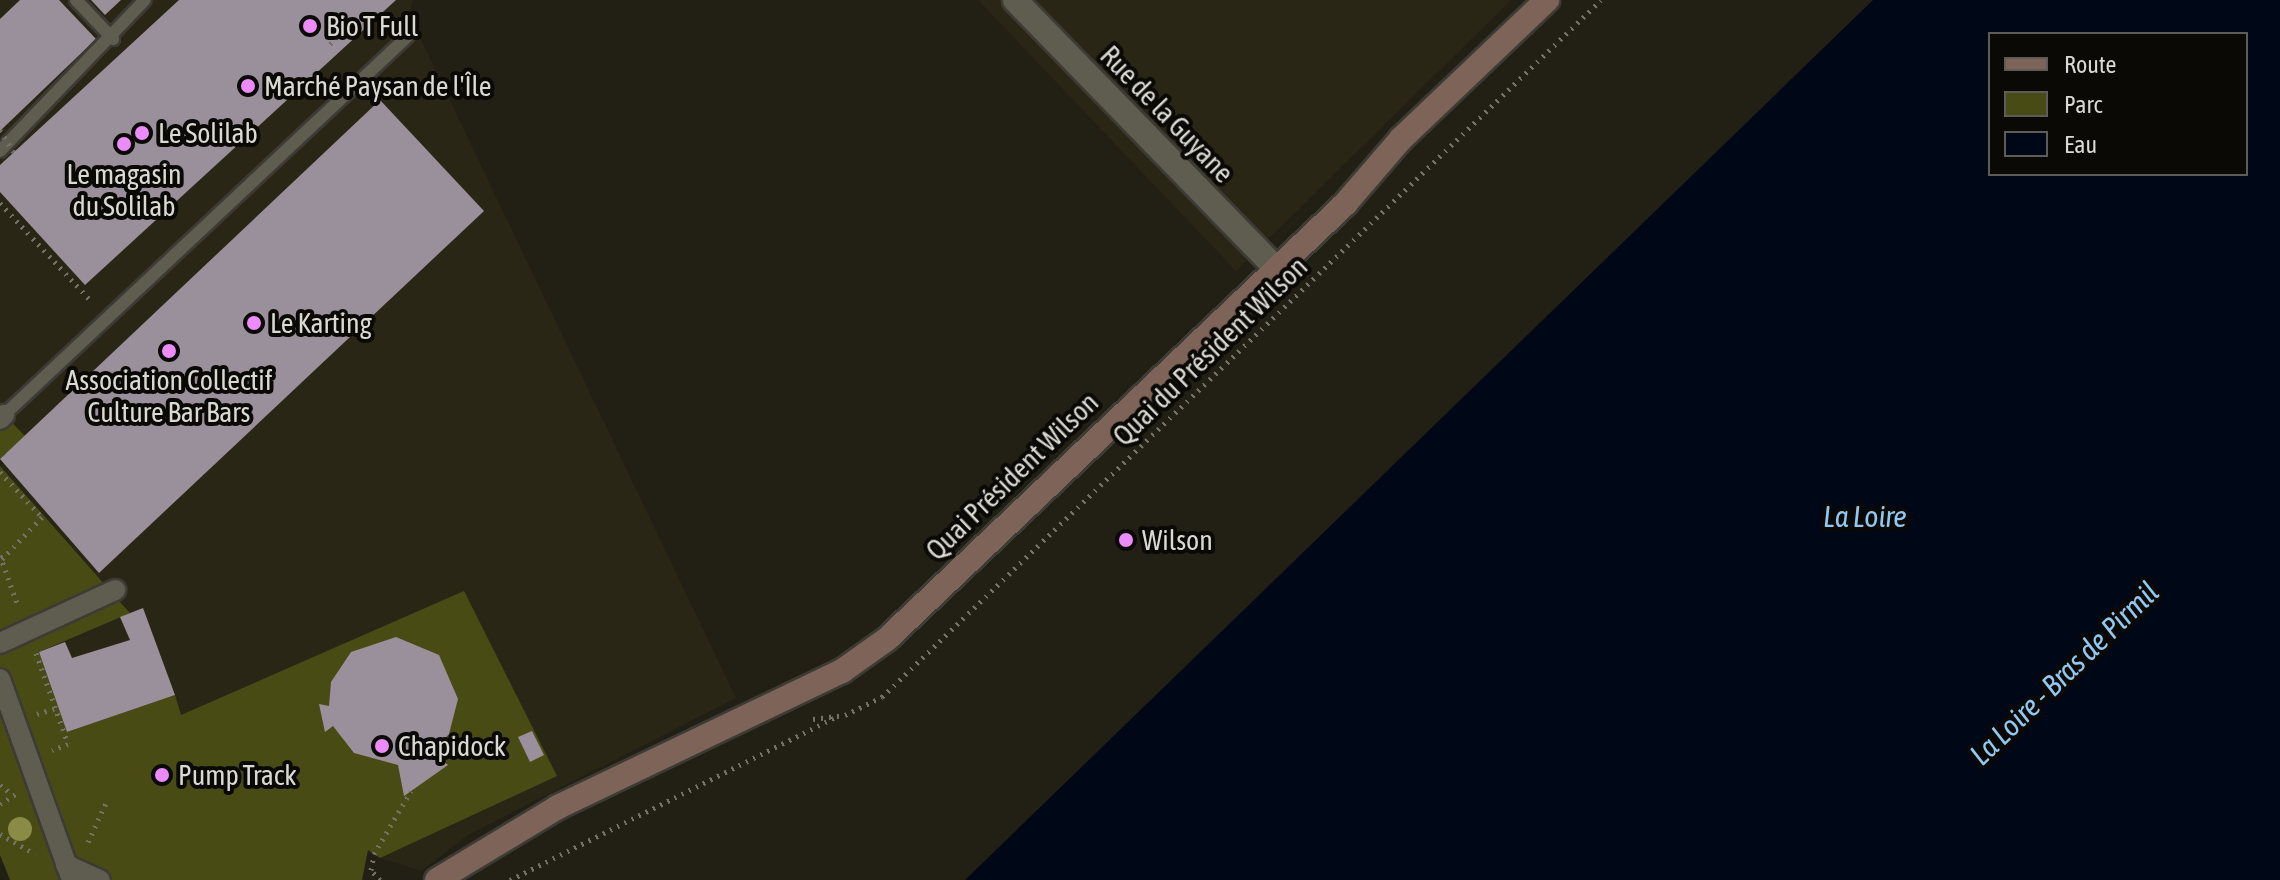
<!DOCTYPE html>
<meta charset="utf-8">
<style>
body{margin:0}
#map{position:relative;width:2280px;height:880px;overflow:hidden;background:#221f15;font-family:"Asap Condensed",sans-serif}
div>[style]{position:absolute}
.built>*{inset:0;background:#2a2616}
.green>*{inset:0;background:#494b14}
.water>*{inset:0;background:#000817}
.building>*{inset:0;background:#9a909b}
.path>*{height:5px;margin-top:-2.5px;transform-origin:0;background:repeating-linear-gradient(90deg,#747169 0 2px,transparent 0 8px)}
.roads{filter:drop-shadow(2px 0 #3d3b35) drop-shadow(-2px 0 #3d3b35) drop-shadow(0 2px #3d3b35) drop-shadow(0 -2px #3d3b35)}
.service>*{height:12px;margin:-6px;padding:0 6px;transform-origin:6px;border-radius:6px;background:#5f5c50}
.pedestrian>*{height:20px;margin:-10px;padding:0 10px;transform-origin:10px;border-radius:10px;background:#5f5c50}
.minor>*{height:24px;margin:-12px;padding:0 12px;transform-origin:12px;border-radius:12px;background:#5f5c50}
.secondary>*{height:24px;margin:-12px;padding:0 12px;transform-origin:12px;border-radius:12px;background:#7e6458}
.path-bridge>*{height:5px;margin-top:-2.5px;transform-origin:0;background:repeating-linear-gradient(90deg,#747169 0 2px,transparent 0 8px)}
.trees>*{width:24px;height:24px;margin:-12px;border-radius:50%;background:#898b46}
.dots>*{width:22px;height:22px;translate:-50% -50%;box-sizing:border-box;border:4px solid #0a0906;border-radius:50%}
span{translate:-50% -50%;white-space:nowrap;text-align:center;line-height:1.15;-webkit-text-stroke:8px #0a0906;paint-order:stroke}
.poi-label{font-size:28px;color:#dad9d2}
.left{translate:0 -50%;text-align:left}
.street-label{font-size:28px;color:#dad9d2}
.water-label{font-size:30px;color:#8fc9f3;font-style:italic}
.legend{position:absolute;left:1988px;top:32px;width:260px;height:144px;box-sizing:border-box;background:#0a0906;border:2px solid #5d5c58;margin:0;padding:10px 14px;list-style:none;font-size:24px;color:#dad9d2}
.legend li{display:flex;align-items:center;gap:16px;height:40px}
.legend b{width:40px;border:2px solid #5d5c58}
</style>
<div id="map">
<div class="built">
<i style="clip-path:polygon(0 0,413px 0,409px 15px,736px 698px,468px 835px,421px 871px,380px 858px,121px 712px,67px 732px,39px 652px,130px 612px,0 466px,25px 436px,0 410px)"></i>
<i style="clip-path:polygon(978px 0,1511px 0,1236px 271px)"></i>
</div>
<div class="green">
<i style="clip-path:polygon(0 410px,25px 436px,0 459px)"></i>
<i style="clip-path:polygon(0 466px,130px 613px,39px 652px,67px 732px,175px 695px,181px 715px,464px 591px,557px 776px,380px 858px,368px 850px,362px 880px,10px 880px,0 855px)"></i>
</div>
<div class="water">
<i style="clip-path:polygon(evenodd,1873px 0,2280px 0,2280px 880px,965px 880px,1873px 0,1990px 34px,2246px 34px,2246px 174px,1990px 174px,1990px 34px)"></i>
</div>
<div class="building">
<i style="clip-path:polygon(20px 0,59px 0,96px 39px,0 131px,0 19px)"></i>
<i style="clip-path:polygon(91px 0,121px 0,105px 15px)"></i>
<i style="clip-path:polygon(179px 0,396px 0,85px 285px,0 192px,0 165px)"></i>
<i style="clip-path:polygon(380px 100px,484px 211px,99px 573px,0 459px)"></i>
<i style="clip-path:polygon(143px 608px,175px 695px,67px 732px,39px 652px,65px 642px,72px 658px,130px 640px,120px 617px)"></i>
<i style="clip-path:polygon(396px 637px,439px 655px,458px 699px,449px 734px,433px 752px,448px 765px,404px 796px,398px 765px,354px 753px,333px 726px,325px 732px,319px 704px,329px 706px,331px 682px,351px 652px)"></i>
<i style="clip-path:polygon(532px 731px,544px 755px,530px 762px,518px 737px)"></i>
</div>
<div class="path">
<i style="left:330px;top:44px;width:28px;rotate:-45deg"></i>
<i style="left:0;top:203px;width:135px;rotate:47.1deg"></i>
<i style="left:0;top:472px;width:62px;rotate:47deg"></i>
<i style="left:42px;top:517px;width:59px;rotate:133.6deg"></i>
<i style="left:0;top:555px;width:54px;rotate:70.6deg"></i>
<i style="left:36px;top:653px;width:96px;rotate:70.6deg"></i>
<i style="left:68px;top:744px;width:17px;rotate:159deg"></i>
<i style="left:37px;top:714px;width:19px;rotate:-18deg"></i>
<i style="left:813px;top:719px;width:32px;rotate:-7deg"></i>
<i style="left:845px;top:715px;width:41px;rotate:-25.9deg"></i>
<i style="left:882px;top:697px;width:1001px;rotate:-44.11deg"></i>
<i style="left:0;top:785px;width:15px;rotate:37deg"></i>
<i style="left:0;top:804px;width:19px;rotate:-32deg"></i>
<i style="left:0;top:834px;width:40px;rotate:29.7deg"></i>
<i style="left:88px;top:842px;width:43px;rotate:-65.2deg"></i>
<i style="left:380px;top:880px;width:13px;rotate:-132deg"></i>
<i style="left:371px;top:870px;width:16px;rotate:-79deg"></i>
<i style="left:374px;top:854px;width:73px;rotate:-59.6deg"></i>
<i style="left:510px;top:880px;width:362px;rotate:-26.6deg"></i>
</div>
<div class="roads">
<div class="service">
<i style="left:76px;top:0;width:54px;rotate:46.5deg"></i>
<i style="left:0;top:151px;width:209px;rotate:-46.2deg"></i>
<i style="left:4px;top:415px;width:553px;rotate:-43.17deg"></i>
</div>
<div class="pedestrian">
<i style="left:0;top:419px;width:6px;rotate:-45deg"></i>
<i style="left:0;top:643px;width:127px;rotate:-24.7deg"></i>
<i style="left:0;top:679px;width:214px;rotate:70.3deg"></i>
<i style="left:66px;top:865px;width:37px;rotate:24deg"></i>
</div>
<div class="minor">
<i style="left:1015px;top:0;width:376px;rotate:45.8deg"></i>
</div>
<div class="secondary">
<i style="left:437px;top:880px;width:141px;rotate:-31.1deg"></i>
<i style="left:558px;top:807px;width:315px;rotate:-25.6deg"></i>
<i style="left:842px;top:671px;width:55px;rotate:-35.4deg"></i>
<i style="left:887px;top:639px;width:632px;rotate:-43.52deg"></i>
<i style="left:1345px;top:204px;width:86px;rotate:-49.3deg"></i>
<i style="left:1401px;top:139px;width:202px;rotate:-43.6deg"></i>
</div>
</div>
<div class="path-bridge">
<i style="left:0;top:130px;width:26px;rotate:58deg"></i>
</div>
<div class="trees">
<i style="left:20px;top:829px"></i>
</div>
<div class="dots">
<i style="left:310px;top:26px;background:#ec8cfb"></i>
<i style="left:248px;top:86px;background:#ec8cfb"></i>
<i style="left:142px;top:133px;background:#ec8cfb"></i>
<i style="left:124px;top:144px;background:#ec8cfb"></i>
<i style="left:254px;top:323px;background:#ec8cfb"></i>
<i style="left:169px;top:351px;background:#ec8cfb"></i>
<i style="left:1126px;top:540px;background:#ec8cfb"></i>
<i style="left:382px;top:746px;background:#ec8cfb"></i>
<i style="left:162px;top:775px;background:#ec8cfb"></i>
</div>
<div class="poi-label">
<span class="left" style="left:326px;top:26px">Bio T Full</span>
<span class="left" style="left:264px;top:86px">Marché Paysan de l'Île</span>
<span class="left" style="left:158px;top:133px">Le Solilab</span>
<span style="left:124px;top:190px">Le magasin<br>du Solilab</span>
<span class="left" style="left:270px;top:323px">Le Karting</span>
<span style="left:169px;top:396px">Association Collectif<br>Culture Bar Bars</span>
<span class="left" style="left:1142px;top:540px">Wilson</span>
<span class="left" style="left:398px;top:746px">Chapidock</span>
<span class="left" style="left:178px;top:775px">Pump Track</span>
</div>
<div class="street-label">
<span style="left:1167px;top:114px;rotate:46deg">Rue de la Guyane</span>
<span style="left:1210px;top:351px;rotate:-44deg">Quai du Président Wilson</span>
<span style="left:1012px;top:476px;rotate:-44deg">Quai Président Wilson</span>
</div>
<div class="water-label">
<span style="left:1865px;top:516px">La Loire</span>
<span style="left:2064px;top:673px;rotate:-44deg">La Loire - Bras de Pirmil</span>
</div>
<ul class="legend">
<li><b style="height:10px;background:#7e6458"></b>Route</li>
<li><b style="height:22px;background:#494b14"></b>Parc</li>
<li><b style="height:22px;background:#000817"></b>Eau</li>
</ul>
</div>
